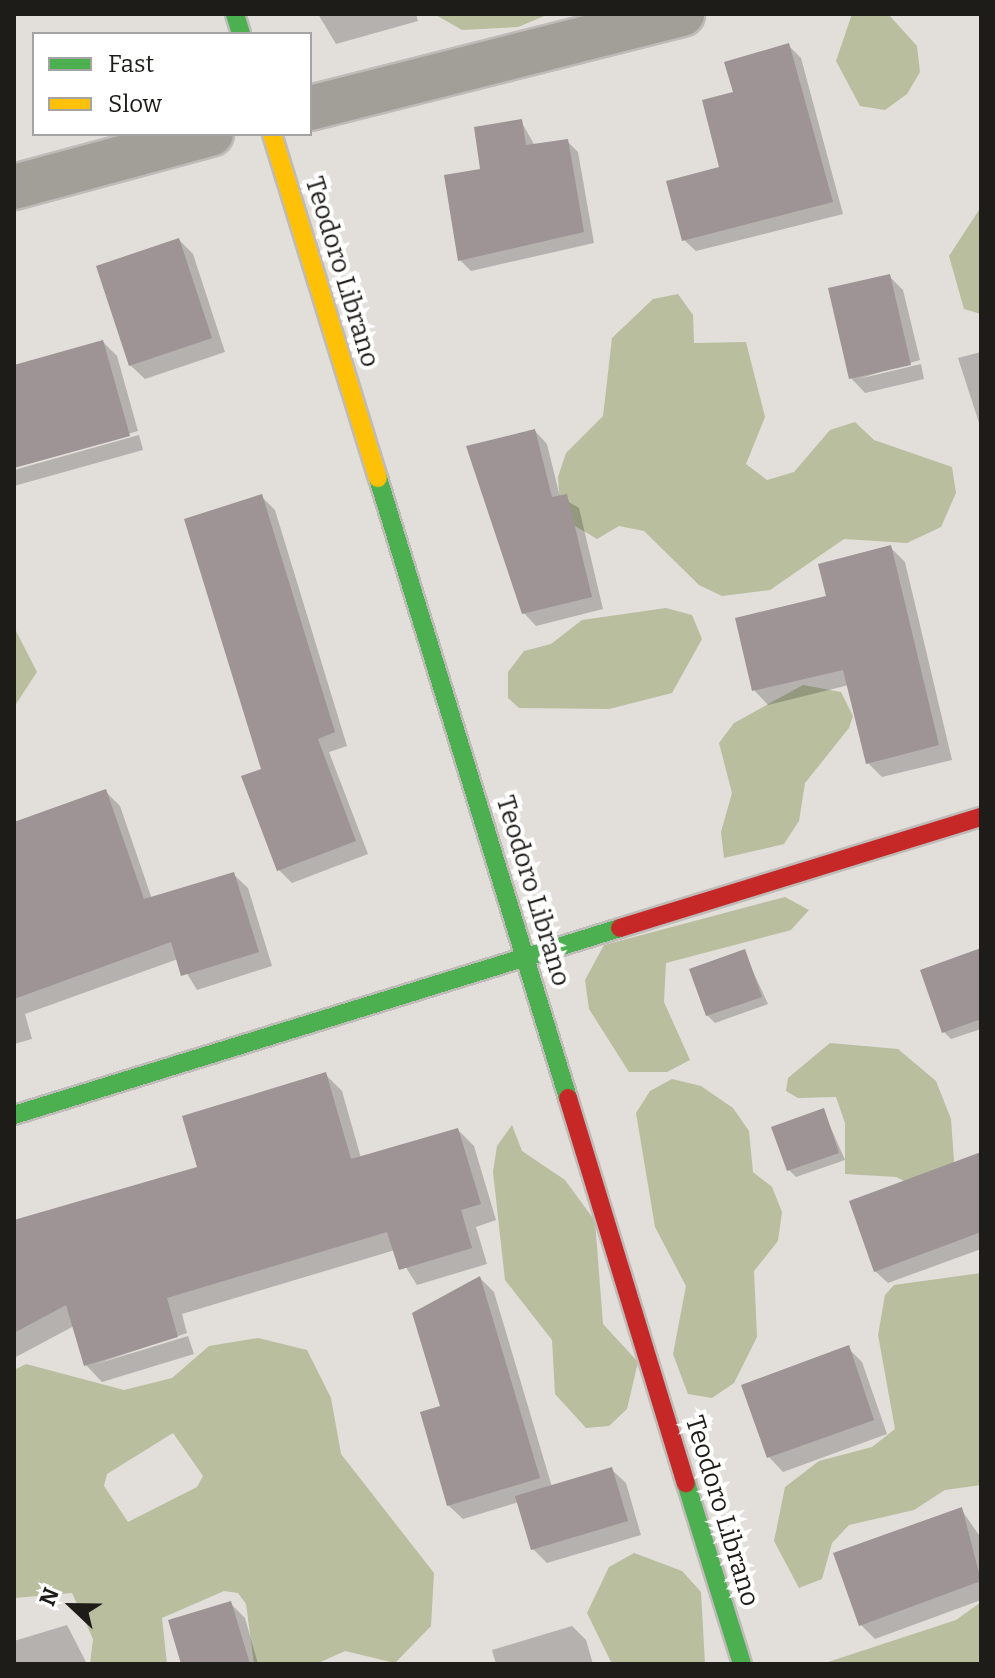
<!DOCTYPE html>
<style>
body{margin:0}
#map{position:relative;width:995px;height:1678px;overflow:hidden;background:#e2deda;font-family:Bitter,serif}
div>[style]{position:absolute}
.forest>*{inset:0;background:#b9be9e}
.shadow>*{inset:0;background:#0003}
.building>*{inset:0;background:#9e9395}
.roads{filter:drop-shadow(2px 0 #bebbb8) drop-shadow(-2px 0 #bebbb8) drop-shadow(0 2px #bebbb8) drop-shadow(0 -2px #bebbb8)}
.street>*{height:44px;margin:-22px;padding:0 22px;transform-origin:22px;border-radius:22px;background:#a19f98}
.fast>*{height:18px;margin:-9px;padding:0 9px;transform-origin:9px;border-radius:9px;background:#4caf50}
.slow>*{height:18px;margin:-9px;padding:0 9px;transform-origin:9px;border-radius:9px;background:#ffc107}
.jam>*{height:18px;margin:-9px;padding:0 9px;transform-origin:9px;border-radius:9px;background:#c62828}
span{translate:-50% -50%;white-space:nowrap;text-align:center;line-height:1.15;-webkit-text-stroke:8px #fff;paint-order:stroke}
.street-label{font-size:26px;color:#1e1c19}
.frame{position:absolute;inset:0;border:16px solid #1e1c19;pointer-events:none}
.legend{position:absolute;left:32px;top:32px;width:280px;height:104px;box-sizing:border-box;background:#fff;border:2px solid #a5a4a3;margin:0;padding:10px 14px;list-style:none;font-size:24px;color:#1e1c19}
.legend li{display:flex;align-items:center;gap:16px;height:40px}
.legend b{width:40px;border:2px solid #a5a4a3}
.north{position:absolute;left:32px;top:1566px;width:80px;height:80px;-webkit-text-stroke:6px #fff;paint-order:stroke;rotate:292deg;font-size:22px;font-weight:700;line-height:32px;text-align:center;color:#1e1c19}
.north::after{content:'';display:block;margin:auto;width:28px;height:36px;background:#1e1c19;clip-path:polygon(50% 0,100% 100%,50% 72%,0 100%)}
</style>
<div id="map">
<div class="forest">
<i style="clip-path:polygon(434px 14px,549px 14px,518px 27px,462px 30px)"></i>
<i style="clip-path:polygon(852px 14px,888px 14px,917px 46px,920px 72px,907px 94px,885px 110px,860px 106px,836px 61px)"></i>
<i style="clip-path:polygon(981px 207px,981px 314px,964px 309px,949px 256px)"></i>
<i style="clip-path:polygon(678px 294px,693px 315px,694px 343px,746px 342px,765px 417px,746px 464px,767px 480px,794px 472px,830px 430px,855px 422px,874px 440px,952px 467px,956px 493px,941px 527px,907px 543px,844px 539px,770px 590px,722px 596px,699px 585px,644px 531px,619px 526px,597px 539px,575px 526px,560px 504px,558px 477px,566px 453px,603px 416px,612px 338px,653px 299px)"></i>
<i style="clip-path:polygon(666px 608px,692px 615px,702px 639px,672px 693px,609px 709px,519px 708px,508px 698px,508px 672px,524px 651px,551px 644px,582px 620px)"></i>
<i style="clip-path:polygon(14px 627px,37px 672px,14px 707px)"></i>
<i style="clip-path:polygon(803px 685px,841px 692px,853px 716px,849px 728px,805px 783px,799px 821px,784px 844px,724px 858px,721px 832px,732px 793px,719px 743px,734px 723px)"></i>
<i style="clip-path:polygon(785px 897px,809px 910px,791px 930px,666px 963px,664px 1002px,690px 1060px,667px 1072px,629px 1072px,589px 1009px,585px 980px,604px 945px)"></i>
<i style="clip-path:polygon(830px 1043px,898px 1049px,936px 1081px,951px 1119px,954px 1161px,945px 1201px,896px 1177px,845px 1174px,845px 1123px,836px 1097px,798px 1098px,786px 1091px,788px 1078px)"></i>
<i style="clip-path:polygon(672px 1079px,701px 1086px,733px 1108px,749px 1131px,753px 1172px,772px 1187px,782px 1212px,778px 1241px,754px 1271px,757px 1337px,734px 1383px,712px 1398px,688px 1394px,673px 1354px,686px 1286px,655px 1227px,636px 1113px,650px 1091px)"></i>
<i style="clip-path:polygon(512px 1125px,522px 1151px,565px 1180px,595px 1221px,603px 1324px,638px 1362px,627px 1409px,609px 1426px,586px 1428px,555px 1394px,552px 1340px,505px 1280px,493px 1172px,497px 1146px)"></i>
<i style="clip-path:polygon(981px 1273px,981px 1485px,945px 1490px,914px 1510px,849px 1525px,832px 1543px,822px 1579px,799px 1588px,774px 1541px,785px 1487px,819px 1461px,872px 1447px,895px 1429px,878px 1335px,885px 1295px,894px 1285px)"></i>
<i style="clip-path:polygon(evenodd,258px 1338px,307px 1350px,331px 1398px,341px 1454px,434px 1573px,431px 1626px,395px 1663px,345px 1651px,316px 1664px,254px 1664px,246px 1604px,238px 1593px,224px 1591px,162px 1618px,167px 1664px,90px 1664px,93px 1639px,72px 1593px,14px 1598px,14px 1370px,26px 1364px,124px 1390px,172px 1378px,209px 1346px,258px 1338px,173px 1433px,203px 1476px,197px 1487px,128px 1522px,104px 1486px,107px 1474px,173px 1433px)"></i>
<i style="clip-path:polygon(634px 1553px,682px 1571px,701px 1592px,705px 1664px,612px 1664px,587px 1613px,609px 1567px)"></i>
<i style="clip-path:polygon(981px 1602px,981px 1664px,822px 1664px,956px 1620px)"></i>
</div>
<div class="shadow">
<i style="clip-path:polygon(318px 14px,416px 14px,418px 21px,336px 44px)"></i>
<i style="clip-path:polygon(789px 46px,801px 58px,843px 214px,696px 251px,684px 240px,721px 168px,736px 93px)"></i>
<i style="clip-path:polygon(521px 121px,535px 146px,567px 141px,578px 152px,594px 243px,471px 271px,460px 260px,482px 170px)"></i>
<i style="clip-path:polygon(179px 240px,193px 254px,225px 352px,145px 379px,130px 365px)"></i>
<i style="clip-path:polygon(889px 276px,903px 290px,920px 360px,858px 379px,921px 364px,924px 379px,865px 393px,851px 378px)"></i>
<i style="clip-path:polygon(103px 342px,117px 356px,138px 431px,14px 466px,14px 367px)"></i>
<i style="clip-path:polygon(981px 352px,981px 429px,958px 358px)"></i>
<i style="clip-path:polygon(535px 431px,547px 444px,560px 497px,579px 508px,603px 609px,536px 626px,524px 613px)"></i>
<i style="clip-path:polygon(139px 435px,143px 450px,14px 486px,14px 470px)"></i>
<i style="clip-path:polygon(262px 497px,275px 510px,347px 746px,329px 752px,368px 854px,292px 883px,278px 869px,263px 770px)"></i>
<i style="clip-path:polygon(891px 548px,905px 562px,952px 760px,882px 777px,868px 763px,849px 685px,768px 705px,754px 690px,828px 597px)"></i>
<i style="clip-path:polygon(106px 792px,120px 806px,152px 899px,233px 874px,248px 888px,272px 966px,197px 990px,178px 959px,25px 1014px,32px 1039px,14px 1044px,14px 832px)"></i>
<i style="clip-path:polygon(744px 952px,768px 1004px,715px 1023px,707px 1015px)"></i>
<i style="clip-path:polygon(981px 958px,981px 1029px,951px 1039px,944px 1032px)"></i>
<i style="clip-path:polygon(325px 1074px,342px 1091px,361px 1158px,458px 1130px,474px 1146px,496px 1220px,476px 1227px,487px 1264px,417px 1285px,395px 1250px,182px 1314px,187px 1333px,93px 1365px,188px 1336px,194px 1354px,102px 1382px,86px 1365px,74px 1326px,14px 1358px,14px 1263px,200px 1168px)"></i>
<i style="clip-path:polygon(823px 1110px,845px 1160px,796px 1177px,789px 1170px)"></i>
<i style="clip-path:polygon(981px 1153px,981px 1249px,888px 1283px,875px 1271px)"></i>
<i style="clip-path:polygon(480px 1278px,494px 1292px,552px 1487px,611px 1469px,626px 1483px,641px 1535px,547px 1563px,533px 1549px,519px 1502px,463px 1519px,448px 1505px)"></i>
<i style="clip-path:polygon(848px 1348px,862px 1362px,887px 1434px,783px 1472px,769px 1457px,743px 1386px)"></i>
<i style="clip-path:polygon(961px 1509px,981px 1538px,981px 1600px,875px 1639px,861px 1625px)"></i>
<i style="clip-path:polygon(231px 1604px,245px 1618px,258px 1664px,183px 1664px)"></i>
<i style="clip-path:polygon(67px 1625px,87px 1664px,14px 1664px,14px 1641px)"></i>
<i style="clip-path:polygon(572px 1626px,586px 1640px,593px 1664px,496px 1664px,492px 1650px)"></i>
</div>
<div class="building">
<i style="clip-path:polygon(789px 43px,833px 202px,682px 241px,666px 181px,719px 167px,702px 100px,733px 92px,724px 62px)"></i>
<i style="clip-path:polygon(522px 119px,526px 145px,568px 139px,584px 232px,458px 261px,444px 175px,480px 169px,474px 127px)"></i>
<i style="clip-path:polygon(179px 238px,212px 338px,129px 366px,96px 266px)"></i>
<i style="clip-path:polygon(890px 274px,911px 365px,849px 379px,828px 288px)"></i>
<i style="clip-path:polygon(103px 340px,130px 436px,14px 468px,14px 365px)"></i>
<i style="clip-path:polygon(535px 429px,552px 497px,567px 494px,592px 597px,522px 614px,466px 446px)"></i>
<i style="clip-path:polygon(262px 494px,335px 732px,318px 739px,356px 841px,277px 871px,241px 776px,261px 769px,184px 519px)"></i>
<i style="clip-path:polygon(891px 545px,939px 745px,866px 764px,843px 670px,752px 691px,735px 618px,826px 596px,818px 564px)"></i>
<i style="clip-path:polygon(106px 789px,144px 899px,234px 872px,259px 952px,181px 976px,171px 942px,14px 999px,14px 822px)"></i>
<i style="clip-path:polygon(981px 948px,981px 1019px,942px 1033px,920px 970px)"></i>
<i style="clip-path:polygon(745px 949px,762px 997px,706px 1016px,689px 969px)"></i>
<i style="clip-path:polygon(326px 1072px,351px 1159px,458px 1128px,481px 1204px,461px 1210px,472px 1248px,399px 1270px,387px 1232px,167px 1298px,178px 1337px,84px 1366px,66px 1305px,14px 1333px,14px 1220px,197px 1167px,182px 1116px)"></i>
<i style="clip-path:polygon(824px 1108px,839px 1153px,787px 1171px,771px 1127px)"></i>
<i style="clip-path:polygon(981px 1152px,981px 1232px,874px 1272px,849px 1201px)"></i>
<i style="clip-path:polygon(480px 1276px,540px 1478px,447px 1506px,420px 1412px,440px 1406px,412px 1313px)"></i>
<i style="clip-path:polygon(849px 1345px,874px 1420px,767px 1458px,741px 1385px)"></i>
<i style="clip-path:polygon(612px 1467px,628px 1521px,531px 1550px,515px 1496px)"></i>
<i style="clip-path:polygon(962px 1507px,981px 1581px,859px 1626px,833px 1553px)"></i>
<i style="clip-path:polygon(231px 1601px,250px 1664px,181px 1664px,168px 1620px)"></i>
</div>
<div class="roads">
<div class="street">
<i style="left:310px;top:108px;width:384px;rotate:-14.2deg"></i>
<i style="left:14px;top:187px;width:204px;rotate:-15.1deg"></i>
</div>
<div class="fast">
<i style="left:235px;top:14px;width:21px;rotate:73deg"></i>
<i style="left:378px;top:478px;width:648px;rotate:72.96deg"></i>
<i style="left:14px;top:1115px;width:634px;rotate:-17.15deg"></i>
<i style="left:686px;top:1483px;width:189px;rotate:72.8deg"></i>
</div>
<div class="slow">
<i style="left:272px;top:134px;width:360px;rotate:72.9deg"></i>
</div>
<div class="jam">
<i style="left:620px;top:928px;width:378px;rotate:-17.1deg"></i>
<i style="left:568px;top:1098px;width:403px;rotate:73deg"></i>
</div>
</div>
<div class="street-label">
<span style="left:342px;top:272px;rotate:73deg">Teodoro Librano</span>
<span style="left:533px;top:891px;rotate:73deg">Teodoro Librano</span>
<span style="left:722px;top:1511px;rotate:73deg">Teodoro Librano</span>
</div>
<div class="frame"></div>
<ul class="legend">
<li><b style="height:10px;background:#4caf50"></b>Fast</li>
<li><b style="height:10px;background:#ffc107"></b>Slow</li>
</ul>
<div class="north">N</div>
</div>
